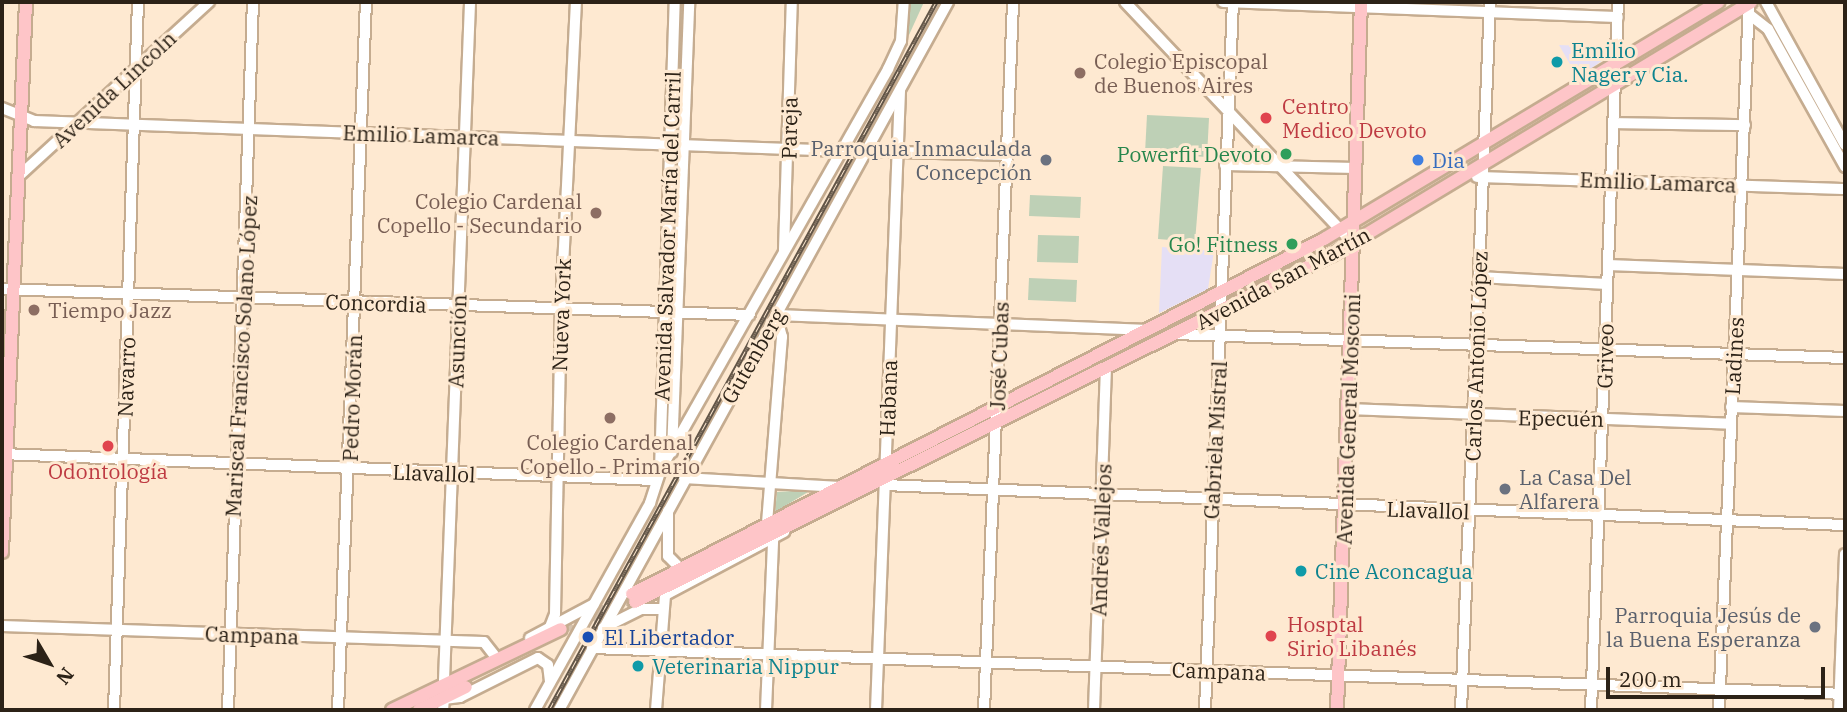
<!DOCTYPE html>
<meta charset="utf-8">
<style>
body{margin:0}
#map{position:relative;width:1847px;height:712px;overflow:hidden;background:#fee9d1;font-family:"IBM Plex Serif",serif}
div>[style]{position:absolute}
.commercial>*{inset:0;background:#e5dff5}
.green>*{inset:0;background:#bed0b6}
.major-tunnel>*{height:12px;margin-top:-6px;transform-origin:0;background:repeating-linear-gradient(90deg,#d4c1ac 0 12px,transparent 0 18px)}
.roads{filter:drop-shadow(2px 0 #c5ac90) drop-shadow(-2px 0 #c5ac90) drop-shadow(0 2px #c5ac90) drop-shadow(0 -2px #c5ac90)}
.minor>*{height:10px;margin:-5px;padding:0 5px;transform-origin:5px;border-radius:5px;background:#fff}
.major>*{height:12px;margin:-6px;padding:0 6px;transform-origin:6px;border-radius:6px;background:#fec5c8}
.rail>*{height:5px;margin-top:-2.5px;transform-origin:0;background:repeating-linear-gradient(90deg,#fee9d1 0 8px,#625547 0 16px);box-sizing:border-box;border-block:2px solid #625547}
.dots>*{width:19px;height:19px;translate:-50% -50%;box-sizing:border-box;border:4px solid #fee9d1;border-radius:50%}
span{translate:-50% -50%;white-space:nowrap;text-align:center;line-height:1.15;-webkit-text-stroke:6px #fee9d1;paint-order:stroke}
.culture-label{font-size:21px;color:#0d838f}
.left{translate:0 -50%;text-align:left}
.education-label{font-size:21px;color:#785e54}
.right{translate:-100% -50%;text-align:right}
.street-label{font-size:21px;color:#2c2217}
.health-label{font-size:21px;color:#be3a42}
.worship-label{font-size:21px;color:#5b616d}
.leisure-label{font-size:21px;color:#27864d}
.shop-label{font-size:21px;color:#366cbe}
.transit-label{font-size:21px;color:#164399}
.frame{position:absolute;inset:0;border:4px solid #2c2217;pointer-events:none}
.north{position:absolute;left:14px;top:628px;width:70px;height:70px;-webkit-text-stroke:5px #fee9d1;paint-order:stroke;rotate:129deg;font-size:19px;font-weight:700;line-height:28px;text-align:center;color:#2c2217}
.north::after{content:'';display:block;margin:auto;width:24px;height:32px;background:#2c2217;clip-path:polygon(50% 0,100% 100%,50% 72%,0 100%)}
.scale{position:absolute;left:1606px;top:667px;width:219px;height:32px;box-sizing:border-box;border:4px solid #2c2217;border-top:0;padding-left:9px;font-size:21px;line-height:24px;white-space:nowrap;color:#2c2217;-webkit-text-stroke:5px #fee9d1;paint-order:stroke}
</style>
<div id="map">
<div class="commercial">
<i style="clip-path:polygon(1559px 45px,1607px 47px,1607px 57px,1578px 78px)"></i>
<i style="clip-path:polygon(1162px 247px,1214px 251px,1208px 289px,1159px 313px)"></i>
</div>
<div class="green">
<i style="clip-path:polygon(675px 2px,689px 2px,672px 424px,661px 423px)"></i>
<i style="clip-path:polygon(909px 2px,924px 2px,909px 35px,906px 34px)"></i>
<i style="clip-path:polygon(1147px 115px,1209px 118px,1207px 157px,1145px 153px)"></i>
<i style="clip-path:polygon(1163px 166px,1201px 168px,1195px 242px,1158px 239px)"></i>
<i style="clip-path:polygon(1030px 195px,1081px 197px,1080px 218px,1029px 216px)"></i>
<i style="clip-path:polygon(1038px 235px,1079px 236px,1078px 263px,1037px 262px)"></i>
<i style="clip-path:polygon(1029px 278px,1077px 280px,1076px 302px,1028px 300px)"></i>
<i style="clip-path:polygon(807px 490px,808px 492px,775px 512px,777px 492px)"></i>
</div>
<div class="major-tunnel">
<i style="left:561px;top:629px;width:72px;rotate:-26.6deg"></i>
<i style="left:578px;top:630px;width:64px;rotate:-26.2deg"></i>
</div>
<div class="roads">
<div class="minor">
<i style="left:1125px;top:2px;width:332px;rotate:46.6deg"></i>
<i style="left:1223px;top:2px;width:395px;rotate:2.2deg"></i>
<i style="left:1766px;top:2px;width:163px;rotate:61.1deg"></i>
<i style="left:1750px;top:15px;width:23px;rotate:38deg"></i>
<i style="left:1768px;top:29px;width:158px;rotate:60.8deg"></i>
<i style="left:2px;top:108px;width:35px;rotate:22deg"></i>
<i style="left:34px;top:121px;width:810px;rotate:2.12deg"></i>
<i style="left:1614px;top:123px;width:131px;rotate:0.9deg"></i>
<i style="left:865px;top:151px;width:142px;rotate:1.6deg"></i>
<i style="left:1225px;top:165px;width:131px;rotate:1.3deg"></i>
<i style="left:19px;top:176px;width:258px;rotate:-42.5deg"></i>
<i style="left:1477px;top:177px;width:368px;rotate:1.9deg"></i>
<i style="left:784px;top:250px;width:248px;rotate:-88.2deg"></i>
<i style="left:1608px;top:265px;width:237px;rotate:2.2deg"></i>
<i style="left:1479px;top:277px;width:128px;rotate:3.1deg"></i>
<i style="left:2px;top:289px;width:748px;rotate:1.99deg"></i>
<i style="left:776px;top:315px;width:368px;rotate:2.3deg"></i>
<i style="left:1175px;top:334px;width:670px;rotate:2.05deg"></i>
<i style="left:1731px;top:407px;width:114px;rotate:2deg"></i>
<i style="left:1348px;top:409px;width:383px;rotate:2.2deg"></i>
<i style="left:672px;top:452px;width:450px;rotate:-87.8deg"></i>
<i style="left:2px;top:454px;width:655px;rotate:2.28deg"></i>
<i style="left:660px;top:470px;width:468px;rotate:-88.2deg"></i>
<i style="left:684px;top:478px;width:156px;rotate:3.3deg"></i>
<i style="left:885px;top:485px;width:961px;rotate:2.39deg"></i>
<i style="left:668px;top:511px;width:45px;rotate:90deg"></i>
<i style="left:668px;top:556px;width:13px;rotate:45deg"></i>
<i style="left:767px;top:523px;width:187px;rotate:-85.4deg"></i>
<i style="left:782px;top:337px;width:23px;rotate:-105deg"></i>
<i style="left:2px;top:626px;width:482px;rotate:1.9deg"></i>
<i style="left:484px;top:642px;width:16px;rotate:52deg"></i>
<i style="left:550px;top:627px;width:14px;rotate:-69deg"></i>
<i style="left:555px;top:614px;width:306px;rotate:-88.9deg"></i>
<i style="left:561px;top:308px;width:306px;rotate:-87.2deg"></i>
<i style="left:603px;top:628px;width:42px;rotate:-26.6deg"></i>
<i style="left:641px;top:609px;width:20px"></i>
<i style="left:530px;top:638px;width:72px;rotate:-28deg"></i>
<i style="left:592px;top:648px;width:1254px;rotate:2.1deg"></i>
<i style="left:444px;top:680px;width:678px;rotate:-87.8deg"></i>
<i style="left:114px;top:710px;width:708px;rotate:-88.06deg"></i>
<i style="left:228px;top:710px;width:708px;rotate:-87.98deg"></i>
<i style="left:338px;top:710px;width:709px;rotate:-87.74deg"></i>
<i style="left:443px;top:710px;width:11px;rotate:-85deg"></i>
<i style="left:444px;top:699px;width:16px;rotate:-7deg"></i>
<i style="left:460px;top:697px;width:87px;rotate:-26.6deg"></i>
<i style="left:538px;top:658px;width:12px;rotate:35deg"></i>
<i style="left:548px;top:665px;width:16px;rotate:83deg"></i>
<i style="left:535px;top:710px;width:237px;rotate:-60.9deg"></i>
<i style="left:650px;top:503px;width:38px;rotate:-72deg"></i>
<i style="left:662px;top:467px;width:458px;rotate:-60.4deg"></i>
<i style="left:888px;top:69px;width:31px;rotate:-65deg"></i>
<i style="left:901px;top:41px;width:39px;rotate:-86deg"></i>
<i style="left:559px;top:710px;width:808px;rotate:-61.21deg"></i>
<i style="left:656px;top:710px;width:115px;rotate:-85.5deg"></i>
<i style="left:665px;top:595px;width:135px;rotate:-27.9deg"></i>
<i style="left:766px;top:710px;width:170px;rotate:-87.6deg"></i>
<i style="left:876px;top:710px;width:620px;rotate:-87.78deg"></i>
<i style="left:984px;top:710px;width:709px;rotate:-87.65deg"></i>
<i style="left:1094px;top:710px;width:341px;rotate:-88deg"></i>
<i style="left:1205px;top:710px;width:709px;rotate:-87.74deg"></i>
<i style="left:1461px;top:710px;width:709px;rotate:-87.65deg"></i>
<i style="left:1591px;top:710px;width:709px;rotate:-87.82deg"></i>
<i style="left:1719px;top:710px;width:709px;rotate:-87.57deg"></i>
<i style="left:1839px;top:710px;width:156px;rotate:-87.8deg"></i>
</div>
<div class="major">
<i style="left:2px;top:552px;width:551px;rotate:-87.5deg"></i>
<i style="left:632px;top:594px;width:778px;rotate:-27.16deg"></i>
<i style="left:1324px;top:239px;width:460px;rotate:-31deg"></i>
<i style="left:635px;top:602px;width:779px;rotate:-26.47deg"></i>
<i style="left:1332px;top:255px;width:489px;rotate:-31.1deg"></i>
<i style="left:392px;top:710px;width:187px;rotate:-25.6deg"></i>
<i style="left:419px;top:710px;width:52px;rotate:-26.1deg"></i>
<i style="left:1337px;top:710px;width:708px;rotate:-88.06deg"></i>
</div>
</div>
<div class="rail">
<i style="left:549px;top:710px;width:807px;rotate:-61.34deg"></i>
</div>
<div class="dots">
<i style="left:1557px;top:62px;background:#0f9aa8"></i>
<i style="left:1080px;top:73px;background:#8d6e63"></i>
<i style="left:1266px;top:118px;background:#e0444e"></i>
<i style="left:1286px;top:154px;background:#2e9e5b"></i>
<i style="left:1046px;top:160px;background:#6b7280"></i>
<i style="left:1418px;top:160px;background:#3f7fe0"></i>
<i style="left:596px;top:213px;background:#8d6e63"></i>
<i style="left:1292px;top:244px;background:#2e9e5b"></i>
<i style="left:34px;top:310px;background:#8d6e63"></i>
<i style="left:610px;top:418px;background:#8d6e63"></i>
<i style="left:108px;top:446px;background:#e0444e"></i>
<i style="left:1505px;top:489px;background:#6b7280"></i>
<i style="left:1301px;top:571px;background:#0f9aa8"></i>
<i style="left:1815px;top:627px;background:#6b7280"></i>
<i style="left:1271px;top:636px;background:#e0444e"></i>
<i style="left:588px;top:637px;background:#1a4fb4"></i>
<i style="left:638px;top:666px;background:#0f9aa8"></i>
</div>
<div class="culture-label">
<span class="left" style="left:1571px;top:62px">Emilio<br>Nager y Cia.</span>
<span class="left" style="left:1315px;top:571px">Cine Aconcagua</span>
<span class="left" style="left:652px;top:666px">Veterinaria Nippur</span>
</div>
<div class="education-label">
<span class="left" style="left:1094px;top:73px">Colegio Episcopal<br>de Buenos Aires</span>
<span class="right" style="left:582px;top:213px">Colegio Cardenal<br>Copello - Secundario</span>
<span class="left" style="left:48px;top:310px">Tiempo Jazz</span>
<span style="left:610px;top:454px">Colegio Cardenal<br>Copello - Primario</span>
</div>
<div class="street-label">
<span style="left:114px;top:89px;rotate:-43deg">Avenida Lincoln</span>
<span style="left:789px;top:128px;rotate:-89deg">Pareja</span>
<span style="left:421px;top:135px;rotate:2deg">Emilio Lamarca</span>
<span style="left:1658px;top:182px;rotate:2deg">Emilio Lamarca</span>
<span style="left:667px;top:236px;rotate:-88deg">Avenida Salvador María del Carril</span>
<span style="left:1283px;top:278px;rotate:-28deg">Avenida San Martín</span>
<span style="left:376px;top:303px;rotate:2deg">Concordia</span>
<span style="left:561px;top:315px;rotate:-88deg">Nueva York</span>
<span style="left:457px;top:341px;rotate:-88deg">Asunción</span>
<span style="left:241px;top:356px;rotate:-87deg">Mariscal Francisco Solano López</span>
<span style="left:753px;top:356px;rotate:-60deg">Gutenberg</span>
<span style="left:999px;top:356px;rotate:-88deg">José Cubas</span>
<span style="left:1476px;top:356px;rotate:-88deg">Carlos Antonio López</span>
<span style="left:1605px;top:356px;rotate:-89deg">Griveo</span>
<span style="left:1734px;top:356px;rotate:-87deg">Ladines</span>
<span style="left:126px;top:377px;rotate:-88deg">Navarro</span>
<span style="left:352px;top:398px;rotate:-88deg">Pedro Morán</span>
<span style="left:888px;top:398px;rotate:-88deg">Habana</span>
<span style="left:1561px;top:418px;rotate:1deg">Epecuén</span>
<span style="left:1348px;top:419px;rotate:-88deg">Avenida General Mosconi</span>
<span style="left:1215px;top:440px;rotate:-87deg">Gabriela Mistral</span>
<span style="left:434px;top:473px;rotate:2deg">Llavallol</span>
<span style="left:1428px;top:510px;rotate:2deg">Llavallol</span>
<span style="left:1101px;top:540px;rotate:-88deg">Andrés Vallejos</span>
<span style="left:252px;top:635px;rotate:2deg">Campana</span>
<span style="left:1219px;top:671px;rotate:2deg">Campana</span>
</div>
<div class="health-label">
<span class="left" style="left:1282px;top:118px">Centro<br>Medico Devoto</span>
<span style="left:108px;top:471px">Odontología</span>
<span class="left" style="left:1287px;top:636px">Hosptal<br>Sirio Libanés</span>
</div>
<div class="worship-label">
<span class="right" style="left:1032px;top:160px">Parroquia Inmaculada<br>Concepción</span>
<span class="left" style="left:1519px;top:489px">La Casa Del<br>Alfarera</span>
<span class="right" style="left:1801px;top:627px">Parroquia Jesús de<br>la Buena Esperanza</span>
</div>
<div class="leisure-label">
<span class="right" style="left:1272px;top:154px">Powerfit Devoto</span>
<span class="right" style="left:1278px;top:244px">Go! Fitness</span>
</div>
<div class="shop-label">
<span class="left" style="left:1432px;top:160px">Dia</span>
</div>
<div class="transit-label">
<span class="left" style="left:604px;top:637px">El Libertador</span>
</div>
<div class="frame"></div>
<div class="north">N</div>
<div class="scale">200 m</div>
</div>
